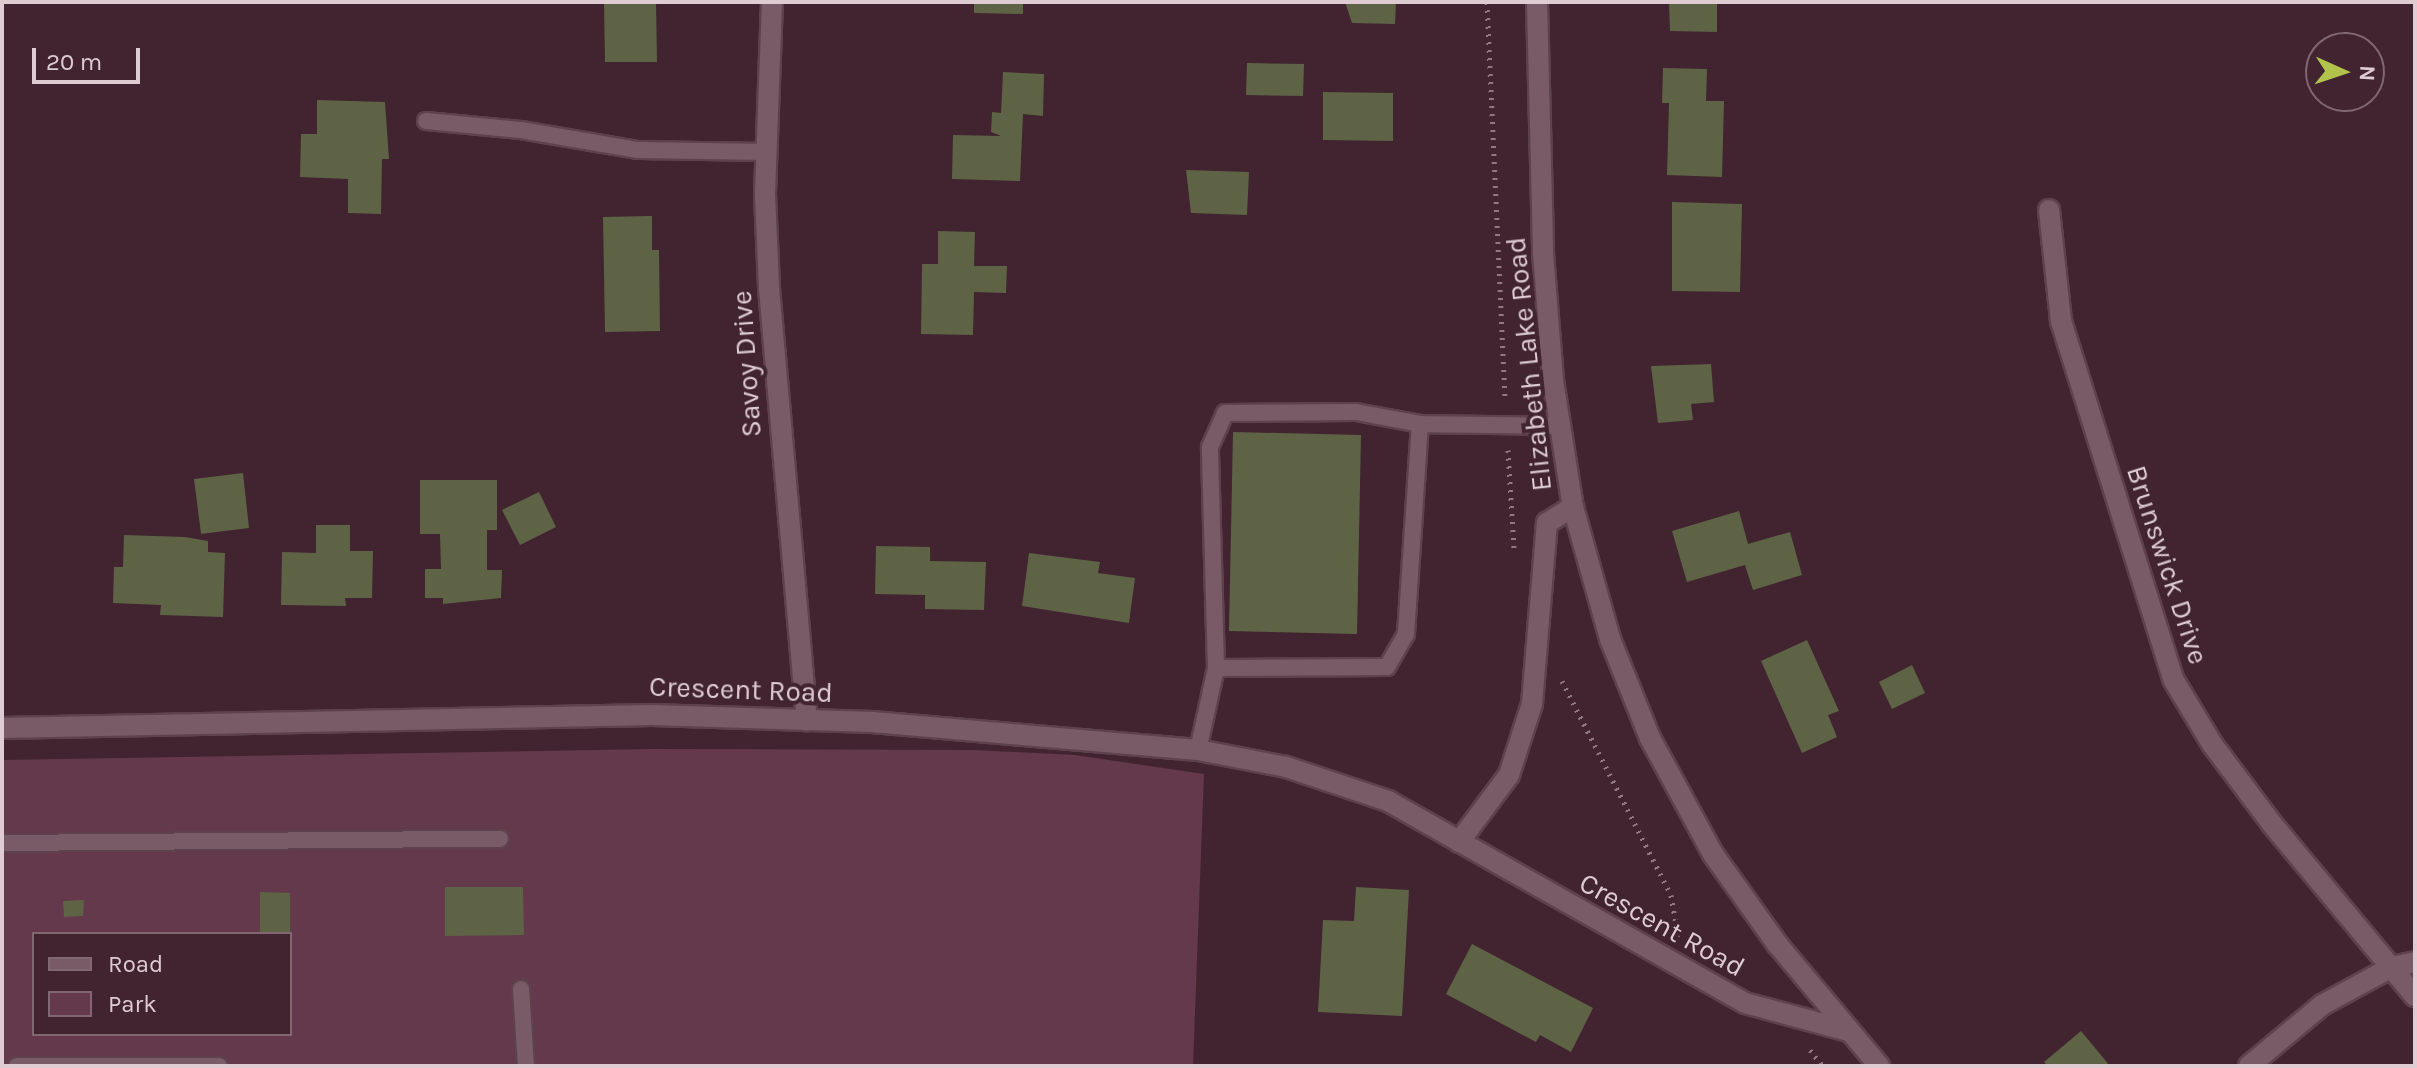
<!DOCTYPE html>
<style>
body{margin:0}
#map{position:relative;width:2417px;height:1068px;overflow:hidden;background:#412430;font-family:Karla,sans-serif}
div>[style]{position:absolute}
.green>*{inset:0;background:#64394b}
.building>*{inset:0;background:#5d6344}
.path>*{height:5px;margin-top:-2.5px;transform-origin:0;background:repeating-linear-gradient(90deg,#917983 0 2px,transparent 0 8px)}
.roads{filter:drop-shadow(2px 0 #5d424d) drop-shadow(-2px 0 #5d424d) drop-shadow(0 2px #5d424d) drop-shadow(0 -2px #5d424d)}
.service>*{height:16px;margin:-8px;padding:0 8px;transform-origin:8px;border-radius:8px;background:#785b66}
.minor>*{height:20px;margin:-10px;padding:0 10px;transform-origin:10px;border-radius:10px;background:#785b66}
.tertiary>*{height:20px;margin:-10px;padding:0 10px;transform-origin:10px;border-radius:10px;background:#785b66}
span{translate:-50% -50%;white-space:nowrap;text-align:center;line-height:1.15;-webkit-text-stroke:8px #412430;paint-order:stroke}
.street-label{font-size:28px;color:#dfccd3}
.frame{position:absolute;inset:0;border:4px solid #dfccd3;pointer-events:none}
.legend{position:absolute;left:32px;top:932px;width:260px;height:104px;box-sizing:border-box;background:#412430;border:2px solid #806771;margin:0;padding:10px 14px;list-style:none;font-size:24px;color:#dfccd3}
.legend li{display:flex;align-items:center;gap:16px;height:40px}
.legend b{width:40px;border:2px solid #806771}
.north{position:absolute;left:2305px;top:32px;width:80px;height:80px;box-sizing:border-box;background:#412430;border:2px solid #806771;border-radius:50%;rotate:93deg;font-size:22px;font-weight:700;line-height:32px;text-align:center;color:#dfccd3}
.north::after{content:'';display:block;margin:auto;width:28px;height:36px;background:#b2c34c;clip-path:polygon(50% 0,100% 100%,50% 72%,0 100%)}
.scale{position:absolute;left:32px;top:48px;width:108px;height:36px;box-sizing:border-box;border:4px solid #dfccd3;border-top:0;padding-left:10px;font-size:24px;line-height:28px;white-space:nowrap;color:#dfccd3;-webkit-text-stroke:6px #412430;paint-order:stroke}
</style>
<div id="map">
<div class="green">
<i style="clip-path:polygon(evenodd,651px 749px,974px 750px,1075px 755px,1204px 774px,1193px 1066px,2px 1066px,2px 760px,651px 749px,34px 934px,290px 934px,290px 1034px,34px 1034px,34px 934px)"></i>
</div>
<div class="building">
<i style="clip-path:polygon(604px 2px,656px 2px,657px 62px,605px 62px)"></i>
<i style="clip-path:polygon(974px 2px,1023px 2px,1023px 14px,974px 13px)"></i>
<i style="clip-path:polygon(1345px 2px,1396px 2px,1395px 24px,1352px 23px)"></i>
<i style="clip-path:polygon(1669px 2px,1717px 2px,1717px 32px,1670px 31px)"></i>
<i style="clip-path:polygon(1247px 63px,1304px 64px,1303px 96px,1246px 95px)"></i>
<i style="clip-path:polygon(1663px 68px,1707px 69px,1706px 101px,1724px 101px,1722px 177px,1667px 175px,1669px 103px,1662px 103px)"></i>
<i style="clip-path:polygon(1003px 72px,1044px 74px,1043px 116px,1023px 114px,1020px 181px,952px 179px,953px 135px,1001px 136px,991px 132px,992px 112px,1001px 113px)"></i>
<i style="clip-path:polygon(1323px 92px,1393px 93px,1393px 141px,1323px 140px)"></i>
<i style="clip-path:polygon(317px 100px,385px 102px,389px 159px,382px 159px,381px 214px,348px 213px,348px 179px,300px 177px,301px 134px,317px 134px)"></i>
<i style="clip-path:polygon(1186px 170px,1249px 172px,1247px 215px,1191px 213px)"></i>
<i style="clip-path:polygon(1672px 202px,1742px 204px,1740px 292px,1672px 291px)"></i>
<i style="clip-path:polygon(652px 216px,652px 250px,659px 250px,660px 331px,605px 332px,603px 217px)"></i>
<i style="clip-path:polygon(938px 231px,975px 232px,974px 266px,1007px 266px,1006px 293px,974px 292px,973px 335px,921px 334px,922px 264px,938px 264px)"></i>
<i style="clip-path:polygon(1711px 364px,1714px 402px,1691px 404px,1693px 420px,1658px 423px,1651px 366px)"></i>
<i style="clip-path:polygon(1233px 432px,1361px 435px,1357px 634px,1229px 631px)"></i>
<i style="clip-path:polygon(243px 473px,249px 528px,201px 534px,194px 479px)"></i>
<i style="clip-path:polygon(420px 480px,497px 480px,497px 530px,487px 530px,487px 570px,502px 570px,501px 598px,443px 604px,443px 598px,425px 598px,425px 569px,441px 569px,440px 534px,420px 534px)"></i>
<i style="clip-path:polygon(539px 492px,556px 527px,520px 545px,502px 510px)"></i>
<i style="clip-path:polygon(1739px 511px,1748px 544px,1790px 532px,1802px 575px,1753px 590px,1745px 565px,1687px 582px,1672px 531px)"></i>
<i style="clip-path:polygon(316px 525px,350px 525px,350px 551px,373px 551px,372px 598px,345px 598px,346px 606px,281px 605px,282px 552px,316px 553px)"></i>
<i style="clip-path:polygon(124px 535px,185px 537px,208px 541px,208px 552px,225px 553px,223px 617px,160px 615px,161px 605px,113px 603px,114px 567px,123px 567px)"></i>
<i style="clip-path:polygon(876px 546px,930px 547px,930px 561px,986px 562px,984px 610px,925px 609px,925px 595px,875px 594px)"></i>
<i style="clip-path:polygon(1029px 553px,1100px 562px,1098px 573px,1135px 578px,1129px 623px,1022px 606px)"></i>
<i style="clip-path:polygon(1807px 640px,1839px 711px,1828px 715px,1837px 737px,1802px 753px,1761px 661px)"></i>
<i style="clip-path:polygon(1912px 665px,1925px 693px,1892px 709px,1879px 682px)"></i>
<i style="clip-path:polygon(445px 887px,523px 887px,524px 935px,445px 936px)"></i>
<i style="clip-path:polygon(1356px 887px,1409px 890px,1402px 1016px,1318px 1012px,1323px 920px,1354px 921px)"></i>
<i style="clip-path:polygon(260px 892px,290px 893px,290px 934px,260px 934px)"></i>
<i style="clip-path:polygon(84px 900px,83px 916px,64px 917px,63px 901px)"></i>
<i style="clip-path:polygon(1472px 944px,1593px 1008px,1571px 1052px,1540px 1035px,1536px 1042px,1446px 994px)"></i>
<i style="clip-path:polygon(2081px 1031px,2110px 1066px,2048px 1066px,2044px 1062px)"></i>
</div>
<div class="path">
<i style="left:1487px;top:2px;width:399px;rotate:87.4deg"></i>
<i style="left:1508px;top:450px;width:98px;rotate:86.5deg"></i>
<i style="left:1562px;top:681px;width:240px;rotate:63deg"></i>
<i style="left:1671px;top:895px;width:42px;rotate:80.3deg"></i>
<i style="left:1810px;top:1050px;width:21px;rotate:51deg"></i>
</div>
<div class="roads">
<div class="service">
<i style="left:426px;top:121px;width:95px;rotate:5.4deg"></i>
<i style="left:521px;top:130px;width:119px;rotate:9.7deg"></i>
<i style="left:638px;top:150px;width:128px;rotate:0.9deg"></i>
<i style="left:1216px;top:668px;width:221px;rotate:-91.6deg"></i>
<i style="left:1210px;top:447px;width:37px;rotate:-66deg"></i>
<i style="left:1225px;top:413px;width:131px;rotate:-0.4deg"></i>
<i style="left:1356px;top:412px;width:65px;rotate:10.6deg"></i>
<i style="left:1198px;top:750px;width:84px;rotate:-77.6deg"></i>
<i style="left:1216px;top:668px;width:171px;rotate:-0.3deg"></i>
<i style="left:1387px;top:667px;width:38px;rotate:-60deg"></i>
<i style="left:1406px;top:634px;width:210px;rotate:-86.2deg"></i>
<i style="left:1420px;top:424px;width:139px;rotate:0.8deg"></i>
<i style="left:2px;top:843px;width:498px;rotate:-0.5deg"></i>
<i style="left:521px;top:989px;width:77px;rotate:86.3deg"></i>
<i style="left:17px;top:1066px;width:202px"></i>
</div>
<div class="minor">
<i style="left:772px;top:2px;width:193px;rotate:92.1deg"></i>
<i style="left:765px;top:195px;width:93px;rotate:87.5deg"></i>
<i style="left:769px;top:288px;width:434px;rotate:85deg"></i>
<i style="left:2049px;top:210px;width:112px;rotate:83.8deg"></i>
<i style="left:2061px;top:321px;width:375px;rotate:72.6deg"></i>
<i style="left:2173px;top:679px;width:76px;rotate:59deg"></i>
<i style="left:2212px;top:744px;width:100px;rotate:53.1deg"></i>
<i style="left:2272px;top:824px;width:224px;rotate:50.3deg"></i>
<i style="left:2px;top:728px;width:650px;rotate:-1.15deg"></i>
<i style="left:652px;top:715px;width:220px;rotate:1.8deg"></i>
<i style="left:872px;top:722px;width:327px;rotate:4.9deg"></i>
<i style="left:1198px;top:750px;width:90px;rotate:10.9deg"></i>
<i style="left:1286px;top:767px;width:108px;rotate:18.4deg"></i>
<i style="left:1388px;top:801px;width:410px;rotate:29.5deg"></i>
<i style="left:1745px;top:1003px;width:108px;rotate:15.1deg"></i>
<i style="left:1459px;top:842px;width:84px;rotate:-53.3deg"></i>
<i style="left:1509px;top:775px;width:75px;rotate:-72.1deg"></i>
<i style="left:1532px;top:704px;width:182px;rotate:-85.3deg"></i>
<i style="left:1547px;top:523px;width:31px;rotate:-32deg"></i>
<i style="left:2249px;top:1066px;width:95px;rotate:-39.9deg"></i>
<i style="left:2322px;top:1005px;width:80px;rotate:-28.5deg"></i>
<i style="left:2392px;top:967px;width:24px;rotate:-12deg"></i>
</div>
<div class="tertiary">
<i style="left:1537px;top:2px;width:251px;rotate:88.6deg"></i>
<i style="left:1543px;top:253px;width:127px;rotate:85.5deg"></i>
<i style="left:1553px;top:380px;width:129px;rotate:81.1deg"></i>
<i style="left:1573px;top:507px;width:137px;rotate:74.3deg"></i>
<i style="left:1610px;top:639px;width:107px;rotate:68deg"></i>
<i style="left:1650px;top:738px;width:132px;rotate:61.5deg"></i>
<i style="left:1713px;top:854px;width:112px;rotate:54.5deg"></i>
<i style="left:1778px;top:945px;width:158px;rotate:50.1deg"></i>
</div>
</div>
<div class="street-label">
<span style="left:747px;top:364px;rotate:-94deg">Savoy Drive</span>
<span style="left:1529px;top:364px;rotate:-96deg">Elizabeth Lake Road</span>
<span style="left:2167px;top:565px;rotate:72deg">Brunswick Drive</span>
<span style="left:741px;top:690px;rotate:2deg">Crescent Road</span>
<span style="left:1662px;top:925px;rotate:29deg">Crescent Road</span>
</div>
<div class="frame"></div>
<ul class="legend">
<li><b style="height:10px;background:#785b66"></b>Road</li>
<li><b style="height:22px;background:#64394b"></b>Park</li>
</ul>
<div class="north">N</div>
<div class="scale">20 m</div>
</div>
